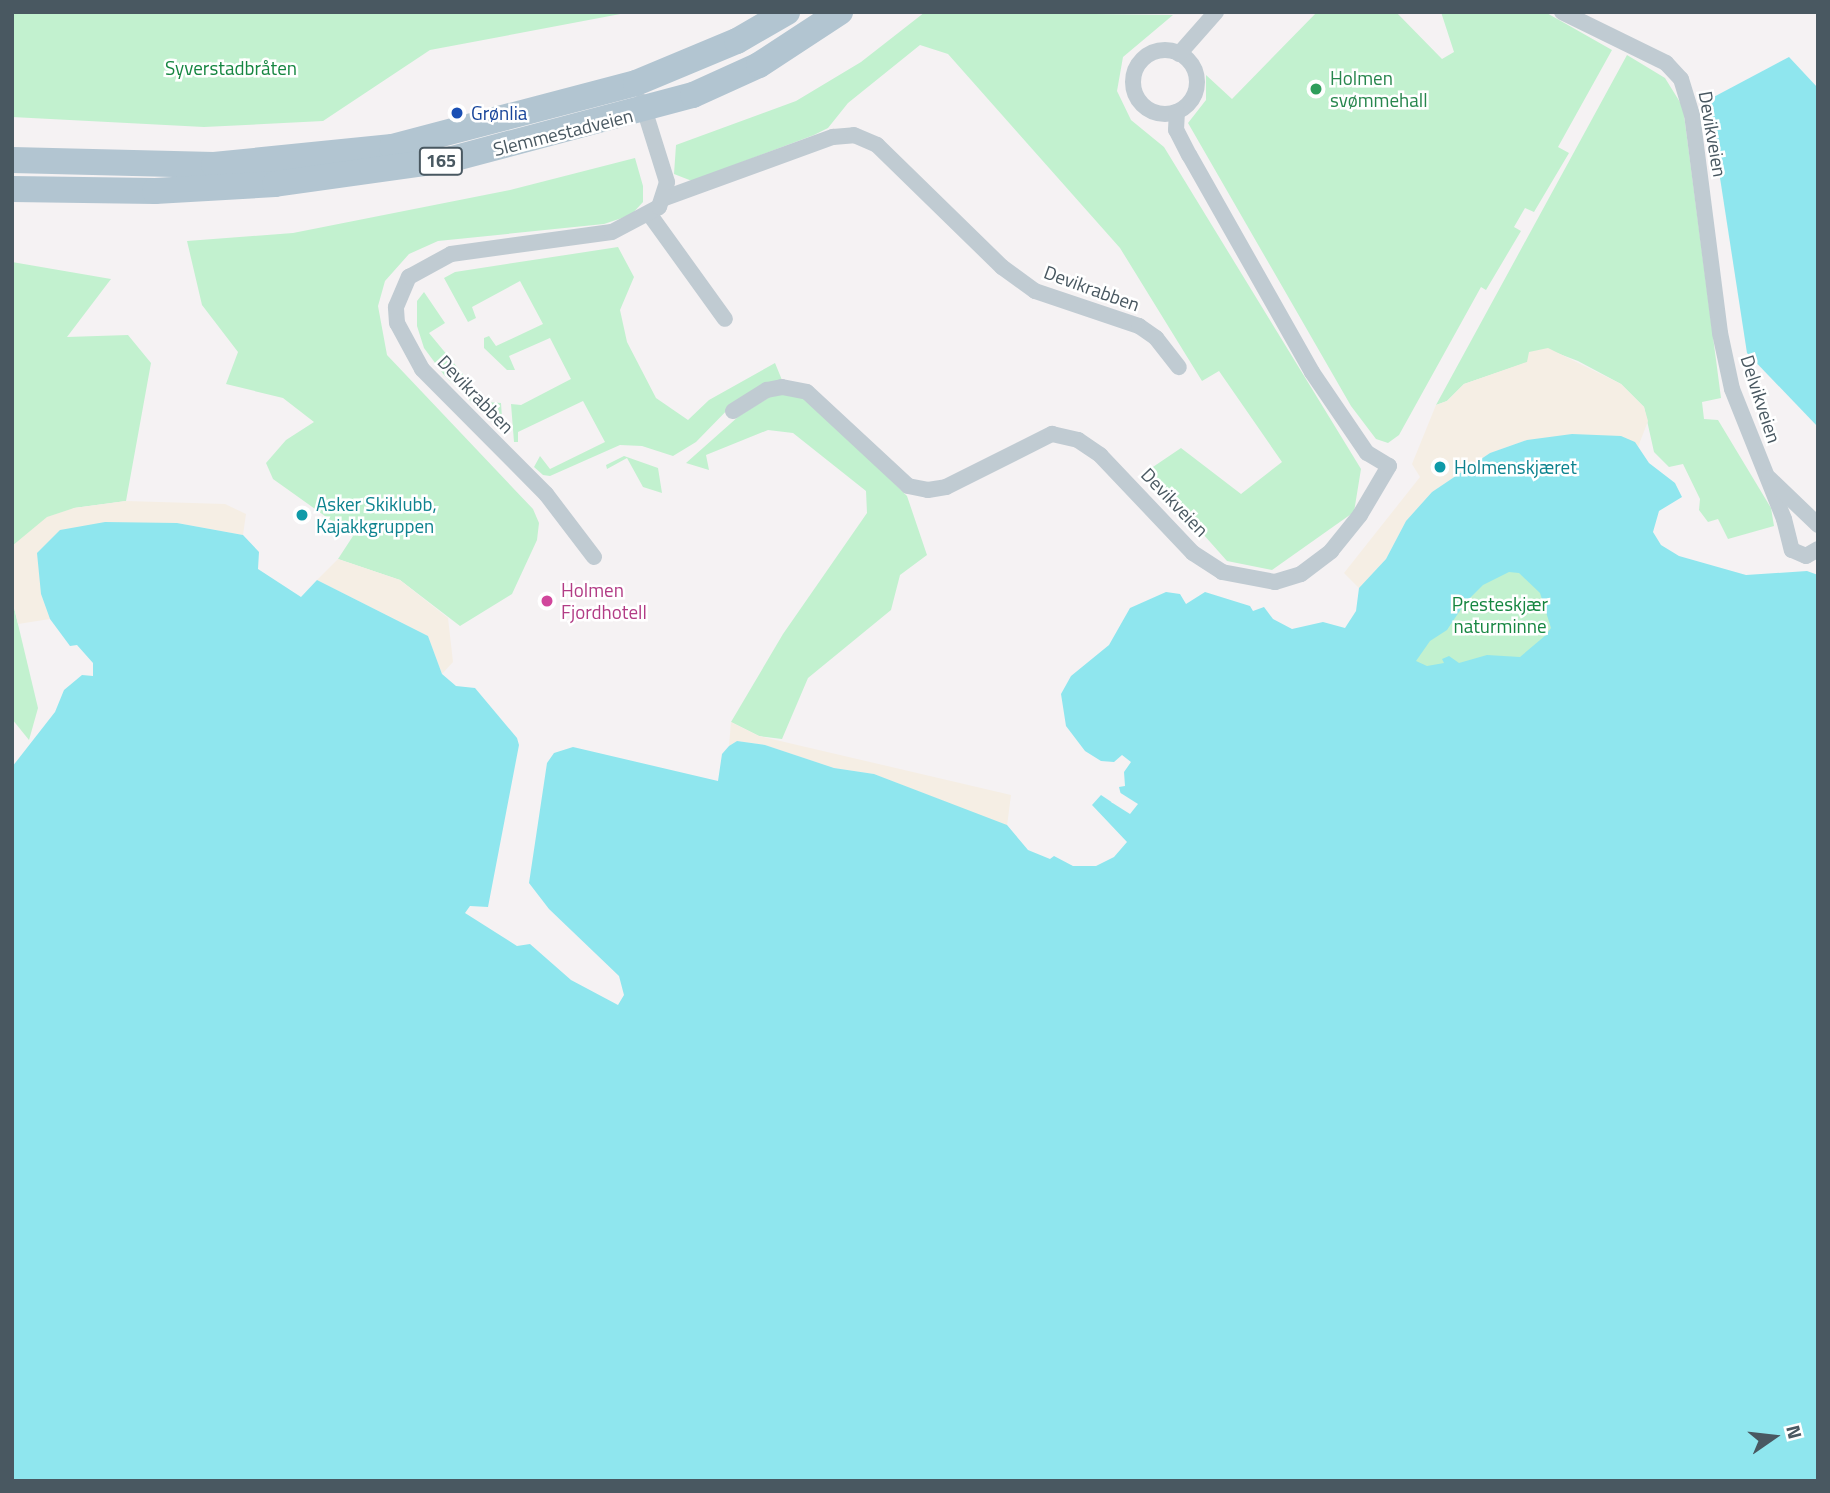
<!DOCTYPE html>
<meta charset="utf-8">
<style>
body{margin:0}
#map{position:relative;width:1830px;height:1493px;overflow:hidden;background:#f5f2f3;font-family:"Titillium Web",sans-serif}
div>[style]{position:absolute}
.green>*{inset:0;background:#c2f1cf}
.sand>*{inset:0;background:#f5eee4}
.water>*{inset:0;background:#8fe6ee}
.pier>*{inset:0;background:#f5f2f3}
.minor>*{height:16px;margin:-8px;padding:0 8px;transform-origin:8px;border-radius:8px;background:#c0cbd2}
.minor>.ring{margin:-8px;padding:0;box-sizing:content-box;background:none;border:16px solid #c0cbd2;border-radius:50%}
.primary>*{height:26px;margin:-13px;padding:0 13px;transform-origin:13px;border-radius:13px;background:#b2c5d1}
.dots>*{width:19px;height:19px;translate:-50% -50%;box-sizing:border-box;border:4px solid #fff;border-radius:50%}
span{translate:-50% -50%;white-space:nowrap;text-align:center;line-height:1.15;-webkit-text-stroke:5px #fff;paint-order:stroke}
.shield-label span{padding:2px 5px;background:#fff;border:2px solid;border-radius:5px;-webkit-text-stroke-width:0}
.shield-label{font-size:18px;color:#495861;font-weight:700}
.park-label{font-size:19px;color:#168641}
.leisure-label{font-size:19px;color:#27864d}
.left{translate:0 -50%;text-align:left}
.transit-label{font-size:19px;color:#164399}
.street-label{font-size:19px;color:#495861}
.culture-label{font-size:19px;color:#0d838f}
.hotel-label{font-size:19px;color:#b23c85}
.frame{position:absolute;inset:0;border:14px solid #495861;pointer-events:none}
.north{position:absolute;left:1739px;top:1402px;width:70px;height:70px;-webkit-text-stroke:5px #fff;paint-order:stroke;rotate:76deg;font-size:19px;font-weight:700;line-height:28px;text-align:center;color:#495861}
.north::after{content:'';display:block;margin:auto;width:24px;height:32px;background:#495861;clip-path:polygon(50% 0,100% 100%,50% 72%,0 100%)}
</style>
<div id="map">
<div class="green">
<i style="clip-path:polygon(12px 12px,631px 12px,430px 50px,323px 121px,204px 127px,12px 117px)"></i>
<i style="clip-path:polygon(925px 12px,1173px 15px,1123px 57px,1117px 91px,1131px 120px,1164px 147px,1361px 469px,1354px 512px,1272px 570px,1227px 561px,1147px 471px,1181px 448px,1241px 494px,1282px 462px,1219px 371px,1202px 381px,1120px 248px,948px 54px,920px 45px,848px 103px,828px 128px,814px 135px,692px 181px,674px 174px,676px 145px,796px 101px,861px 62px)"></i>
<i style="clip-path:polygon(1317px 12px,1396px 12px,1442px 59px,1454px 52px,1441px 12px,1545px 12px,1612px 50px,1558px 147px,1569px 153px,1534px 212px,1525px 208px,1514px 227px,1521px 231px,1486px 290px,1481px 287px,1399px 435px,1388px 443px,1376px 439px,1351px 406px,1188px 123px,1206px 100px,1206px 75px,1232px 99px)"></i>
<i style="clip-path:polygon(1627px 55px,1665px 78px,1683px 107px,1721px 398px,1702px 402px,1704px 419px,1718px 420px,1771px 508px,1774px 526px,1728px 539px,1718px 519px,1708px 522px,1699px 510px,1700px 499px,1683px 464px,1669px 467px,1654px 452px,1644px 407px,1621px 384px,1578px 361px,1557px 353px,1530px 352px,1528px 362px,1464px 384px,1447px 401px,1436px 405px)"></i>
<i style="clip-path:polygon(635px 158px,643px 186px,643px 202px,631px 215px,604px 224px,438px 241px,409px 254px,385px 281px,378px 306px,387px 355px,533px 509px,539px 523px,537px 540px,512px 594px,460px 626px,400px 580px,338px 559px,353px 536px,273px 479px,266px 463px,286px 440px,314px 422px,283px 398px,226px 384px,238px 352px,202px 305px,187px 241px,293px 233px,510px 190px)"></i>
<i style="clip-path:polygon(618px 247px,634px 277px,620px 310px,627px 342px,656px 398px,688px 420px,709px 400px,775px 363px,782px 380px,737px 400px,696px 442px,673px 456px,642px 446px,620px 445px,550px 476px,543px 475px,534px 467px,540px 456px,550px 469px,605px 442px,583px 401px,518px 432px,518px 442px,514px 442px,511px 404px,521px 405px,571px 379px,550px 338px,509px 356px,515px 370px,507px 370px,484px 348px,484px 338px,489px 336px,496px 346px,543px 324px,520px 281px,472px 307px,476px 318px,468px 322px,444px 278px,455px 272px)"></i>
<i style="clip-path:polygon(12px 262px,111px 279px,67px 337px,128px 335px,151px 363px,126px 501px,74px 508px,12px 546px)"></i>
<i style="clip-path:polygon(424px 292px,445px 323px,429px 333px,486px 402px,501px 403px,503px 433px,444px 375px,424px 348px,417px 326px,417px 301px)"></i>
<i style="clip-path:polygon(790px 393px,809px 400px,907px 496px,927px 555px,900px 575px,891px 610px,808px 678px,782px 739px,759px 736px,731px 722px,783px 634px,867px 513px,866px 491px,793px 433px,768px 430px,706px 455px,709px 470px,686px 463px,739px 416px,773px 395px)"></i>
<i style="clip-path:polygon(624px 456px,658px 468px,662px 493px,643px 487px,627px 458px,607px 469px,606px 465px)"></i>
<i style="clip-path:polygon(1474px 467px,1542px 592px,1557px 636px,1517px 661px,1438px 671px,1363px 656px)"></i>
<i style="clip-path:polygon(12px 599px,38px 708px,29px 740px,12px 719px)"></i>
</div>
<div class="sand">
<i style="clip-path:polygon(1548px 348px,1621px 384px,1644px 407px,1648px 421px,1638px 447px,1527px 440px,1490px 453px,1432px 492px,1406px 521px,1386px 559px,1359px 588px,1344px 573px,1420px 477px,1412px 464px,1436px 405px,1447px 401px,1464px 384px,1527px 362px,1529px 352px)"></i>
<i style="clip-path:polygon(126px 501px,225px 504px,246px 514px,243px 535px,177px 523px,41px 594px,50px 619px,18px 624px,12px 599px,12px 546px,47px 517px,74px 508px)"></i>
<i style="clip-path:polygon(338px 559px,400px 580px,448px 618px,453px 662px,442px 674px,428px 636px,317px 580px)"></i>
<i style="clip-path:polygon(731px 722px,759px 736px,1011px 795px,1007px 826px,874px 774px,834px 768px,765px 745px,737px 741px,729px 746px)"></i>
</div>
<div class="water">
<i style="clip-path:polygon(1789px 57px,1818px 88px,1818px 427px,1747px 353px,1708px 100px)"></i>
<i style="clip-path:polygon(evenodd,1572px 434px,1621px 436px,1635px 442px,1649px 463px,1675px 483px,1682px 497px,1659px 511px,1653px 532px,1661px 545px,1679px 556px,1746px 575px,1807px 571px,1818px 575px,1818px 1481px,12px 1481px,12px 767px,55px 712px,64px 690px,82px 675px,93px 676px,93px 663px,77px 645px,70px 646px,50px 619px,41px 594px,37px 553px,60px 530px,105px 522px,177px 523px,243px 535px,259px 552px,258px 569px,301px 597px,317px 580px,428px 636px,442px 674px,456px 686px,475px 688px,517px 738px,519px 745px,488px 907px,470px 906px,465px 913px,517px 946px,530px 944px,571px 980px,618px 1005px,624px 995px,619px 976px,549px 909px,529px 883px,547px 763px,554px 753px,573px 747px,718px 781px,722px 754px,729px 746px,737px 741px,765px 745px,834px 768px,874px 774px,1007px 825px,1028px 850px,1050px 859px,1054px 856px,1073px 866px,1096px 866px,1114px 857px,1127px 842px,1092px 805px,1101px 795px,1113px 803px,1121px 795px,1119px 787px,1125px 786px,1124px 772px,1131px 762px,1122px 755px,1114px 762px,1101px 761px,1085px 751px,1066px 726px,1061px 694px,1071px 676px,1109px 645px,1130px 608px,1166px 592px,1180px 594px,1186px 604px,1205px 592px,1250px 606px,1253px 611px,1264px 607px,1273px 619px,1292px 629px,1323px 622px,1345px 628px,1356px 611px,1359px 588px,1386px 559px,1406px 521px,1432px 492px,1490px 453px,1527px 440px,1572px 434px,1509px 572px,1519px 573px,1540px 593px,1551px 628px,1546px 635px,1520px 657px,1487px 655px,1459px 663px,1449px 656px,1442px 659px,1444px 663px,1427px 666px,1416px 661px,1430px 641px,1447px 630px,1465px 603px,1483px 585px,1509px 572px)"></i>
</div>
<div class="pier">
<i style="clip-path:polygon(1119px 792px,1138px 804px,1130px 814px,1111px 802px)"></i>
</div>
<div class="minor">
<i style="left:1562px;top:12px;width:116px;rotate:26.1deg"></i>
<i style="left:1666px;top:63px;width:22px;rotate:47deg"></i>
<i style="left:1681px;top:79px;width:37px;rotate:73deg"></i>
<i style="left:1692px;top:114px;width:221px;rotate:82.7deg"></i>
<i style="left:1720px;top:333px;width:57px;rotate:77.9deg"></i>
<i style="left:1732px;top:389px;width:140px;rotate:68.2deg"></i>
<i style="left:1784px;top:519px;width:32px;rotate:76deg"></i>
<i style="left:1792px;top:550px;width:15px;rotate:23deg"></i>
<i style="left:1806px;top:556px;width:14px;rotate:-30deg"></i>
<i class="ring" style="left:1133px;top:50px;width:48px;height:48px"></i>
<i style="left:1179px;top:54px;width:56px;rotate:-48.6deg"></i>
<i style="left:665px;top:198px;width:179px;rotate:-20deg"></i>
<i style="left:833px;top:137px;width:21px;rotate:-5deg"></i>
<i style="left:854px;top:135px;width:25px;rotate:23deg"></i>
<i style="left:877px;top:145px;width:175px;rotate:44.3deg"></i>
<i style="left:1002px;top:267px;width:41px;rotate:36deg"></i>
<i style="left:1035px;top:291px;width:110px;rotate:18.6deg"></i>
<i style="left:1139px;top:326px;width:21px;rotate:35deg"></i>
<i style="left:1156px;top:338px;width:37px;rotate:52deg"></i>
<i style="left:650px;top:215px;width:128px;rotate:54.2deg"></i>
<i style="left:733px;top:411px;width:40px;rotate:-32deg"></i>
<i style="left:767px;top:390px;width:15px;rotate:-11deg"></i>
<i style="left:782px;top:387px;width:25px;rotate:11deg"></i>
<i style="left:807px;top:392px;width:138px;rotate:42.9deg"></i>
<i style="left:908px;top:486px;width:20px;rotate:11deg"></i>
<i style="left:928px;top:490px;width:18px;rotate:-9deg"></i>
<i style="left:946px;top:487px;width:119px;rotate:-26.6deg"></i>
<i style="left:1052px;top:434px;width:27px;rotate:13deg"></i>
<i style="left:1078px;top:440px;width:27px;rotate:34deg"></i>
<i style="left:1100px;top:455px;width:135px;rotate:46.5deg"></i>
<i style="left:1193px;top:553px;width:35px;rotate:33deg"></i>
<i style="left:1222px;top:572px;width:54px;rotate:10.7deg"></i>
<i style="left:1275px;top:582px;width:27px;rotate:-17deg"></i>
<i style="left:1301px;top:574px;width:38px;rotate:-37deg"></i>
<i style="left:1331px;top:551px;width:46px;rotate:-51.1deg"></i>
<i style="left:1360px;top:515px;width:57px;rotate:-59.4deg"></i>
<i style="left:1389px;top:466px;width:26px;rotate:-149deg"></i>
<i style="left:1367px;top:453px;width:98px;rotate:-124.2deg"></i>
<i style="left:1312px;top:372px;width:249px;rotate:-119.5deg"></i>
<i style="left:1189px;top:155px;width:28px;rotate:-117deg"></i>
<i style="left:1176px;top:130px;width:18px;rotate:-87deg"></i>
<i style="left:1769px;top:478px;width:68px;rotate:43.8deg"></i>
<i style="left:594px;top:557px;width:79px;rotate:-127.3deg"></i>
<i style="left:546px;top:494px;width:176px;rotate:-134.8deg"></i>
<i style="left:422px;top:369px;width:52px;rotate:-118.5deg"></i>
<i style="left:397px;top:323px;width:16px;rotate:-94deg"></i>
<i style="left:396px;top:307px;width:33px;rotate:-67deg"></i>
<i style="left:409px;top:277px;width:48px;rotate:-28.7deg"></i>
<i style="left:451px;top:254px;width:162px;rotate:-7.8deg"></i>
<i style="left:612px;top:232px;width:53px;rotate:-28deg"></i>
<i style="left:659px;top:207px;width:26px;rotate:-72deg"></i>
<i style="left:667px;top:182px;width:84px;rotate:-107.4deg"></i>
</div>
<div class="primary">
<i style="left:12px;top:160px;width:202px;rotate:1.4deg"></i>
<i style="left:214px;top:165px;width:179px;rotate:-5.8deg"></i>
<i style="left:392px;top:147px;width:252px;rotate:-14.7deg"></i>
<i style="left:636px;top:83px;width:109px;rotate:-22.6deg"></i>
<i style="left:737px;top:41px;width:58px;rotate:-30.1deg"></i>
<i style="left:12px;top:189px;width:143px;rotate:0.8deg"></i>
<i style="left:155px;top:191px;width:120px;rotate:-3.3deg"></i>
<i style="left:275px;top:184px;width:179px;rotate:-8deg"></i>
<i style="left:452px;top:159px;width:249px;rotate:-14.9deg"></i>
<i style="left:693px;top:95px;width:72px;rotate:-24.4deg"></i>
<i style="left:759px;top:65px;width:97px;rotate:-33.2deg"></i>
</div>
<div class="dots">
<i style="left:1316px;top:89px;background:#2e9e5b"></i>
<i style="left:457px;top:113px;background:#1a4fb4"></i>
<i style="left:1440px;top:467px;background:#0f9aa8"></i>
<i style="left:302px;top:515px;background:#0f9aa8"></i>
<i style="left:547px;top:601px;background:#d1479c"></i>
</div>
<div class="shield-label">
<span style="left:441px;top:161px">165</span>
</div>
<div class="park-label">
<span style="left:231px;top:68px">Syverstadbråten</span>
<span style="left:1500px;top:615px">Presteskjær<br>naturminne</span>
</div>
<div class="leisure-label">
<span class="left" style="left:1330px;top:89px">Holmen<br>svømmehall</span>
</div>
<div class="transit-label">
<span class="left" style="left:471px;top:113px">Grønlia</span>
</div>
<div class="street-label">
<span style="left:563px;top:132px;rotate:-14deg">Slemmestadveien</span>
<span style="left:1713px;top:134px;rotate:80deg">Devikveien</span>
<span style="left:1092px;top:288px;rotate:20deg">Devikrabben</span>
<span style="left:476px;top:394px;rotate:46deg">Devikrabben</span>
<span style="left:1761px;top:399px;rotate:72deg">Delvikveien</span>
<span style="left:1175px;top:502px;rotate:46deg">Devikveien</span>
</div>
<div class="culture-label">
<span class="left" style="left:1454px;top:467px">Holmenskjæret</span>
<span class="left" style="left:316px;top:515px">Asker Skiklubb,<br>Kajakkgruppen</span>
</div>
<div class="hotel-label">
<span class="left" style="left:561px;top:601px">Holmen<br>Fjordhotell</span>
</div>
<div class="frame"></div>
<div class="north">N</div>
</div>
